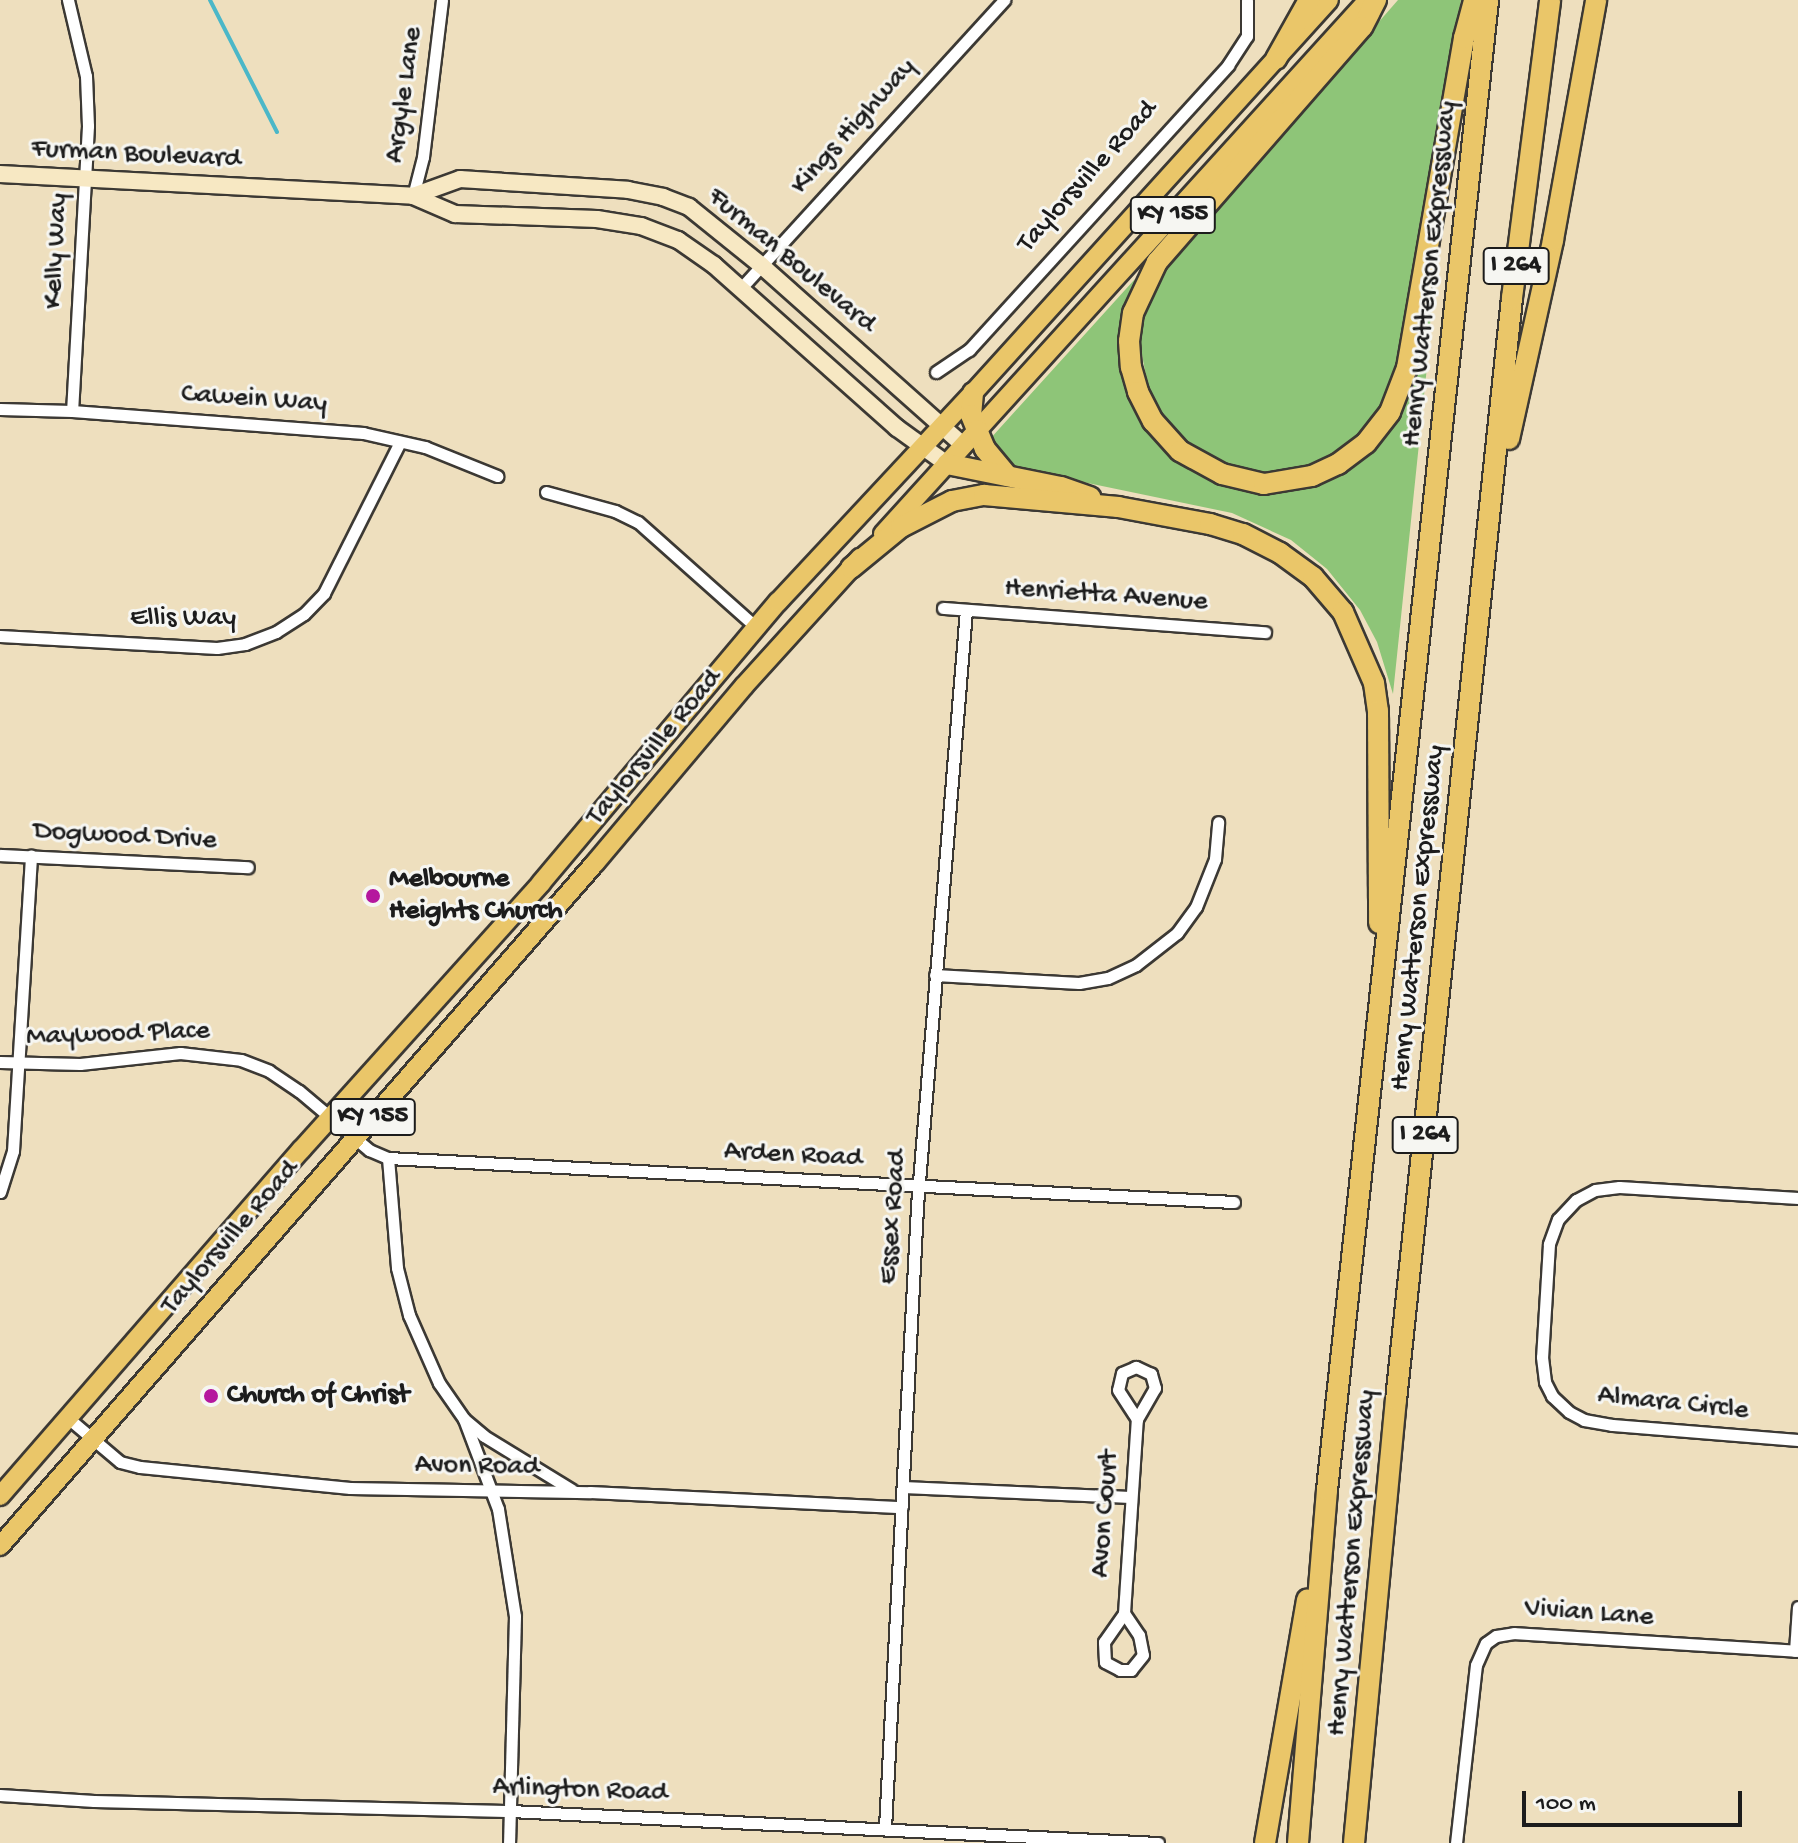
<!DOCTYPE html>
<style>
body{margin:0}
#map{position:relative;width:1798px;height:1843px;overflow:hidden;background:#eedfbe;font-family:"Gochi Hand",sans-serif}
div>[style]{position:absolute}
.green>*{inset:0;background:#8ec578}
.stream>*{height:4px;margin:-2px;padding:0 2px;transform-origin:2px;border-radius:2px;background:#4bb7c8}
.roads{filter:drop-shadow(2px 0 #3c3934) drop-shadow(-2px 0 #3c3934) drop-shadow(0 2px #3c3934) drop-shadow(0 -2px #3c3934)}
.street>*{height:11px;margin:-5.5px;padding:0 5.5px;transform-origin:5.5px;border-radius:5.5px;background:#fff}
.secondary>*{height:16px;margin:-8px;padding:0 8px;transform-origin:8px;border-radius:8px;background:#f7e8c3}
.primary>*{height:18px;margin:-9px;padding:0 9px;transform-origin:9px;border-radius:9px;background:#eac669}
.highway>*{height:20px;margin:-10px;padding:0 10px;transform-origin:10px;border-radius:10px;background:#eac669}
.dots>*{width:22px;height:22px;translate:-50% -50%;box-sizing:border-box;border:4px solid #f6f6f2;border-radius:50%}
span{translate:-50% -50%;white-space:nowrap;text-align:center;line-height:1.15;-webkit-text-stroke:6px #f6f6f2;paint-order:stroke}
.shield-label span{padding:2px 6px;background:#f6f6f2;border:2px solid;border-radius:6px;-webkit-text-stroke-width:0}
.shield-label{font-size:26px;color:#1c1c1c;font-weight:700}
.street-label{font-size:28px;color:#1c1c1c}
.poi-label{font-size:28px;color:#1c1c1c;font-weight:700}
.left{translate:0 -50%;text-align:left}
.scale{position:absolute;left:1522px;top:1791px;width:220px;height:36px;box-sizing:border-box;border:4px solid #1c1c1c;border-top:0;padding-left:10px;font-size:24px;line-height:28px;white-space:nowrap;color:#1c1c1c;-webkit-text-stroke:6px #f6f6f2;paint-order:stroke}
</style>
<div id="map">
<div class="green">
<i style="clip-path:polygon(1398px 0,1461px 0,1403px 342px,1389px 396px,1368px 428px,1339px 453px,1313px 466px,1275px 474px,1227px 467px,1180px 437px,1162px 416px,1149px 392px,1140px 344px,1147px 304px,1174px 256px)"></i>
<i style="clip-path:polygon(1135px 279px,1123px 336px,1172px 454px,1193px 470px,1226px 485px,1275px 492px,1305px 487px,1349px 468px,1374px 448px,1392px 426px,1413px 379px,1433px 279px,1428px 357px,1393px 694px,1377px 642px,1360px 610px,1327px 569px,1291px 540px,1232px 513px,1025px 470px,1008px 463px,990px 439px)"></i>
</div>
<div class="stream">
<i style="left:210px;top:0;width:148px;rotate:63.1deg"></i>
</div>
<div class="roads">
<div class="street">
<i style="left:68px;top:0;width:78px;rotate:76.7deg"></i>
<i style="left:86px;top:76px;width:50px;rotate:87.7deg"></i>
<i style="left:88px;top:126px;width:285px;rotate:93.2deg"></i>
<i style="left:413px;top:196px;width:40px;rotate:-75.6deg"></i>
<i style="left:423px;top:157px;width:158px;rotate:-83.1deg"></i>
<i style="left:742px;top:287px;width:389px;rotate:-47.6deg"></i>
<i style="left:936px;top:372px;width:40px;rotate:-34deg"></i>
<i style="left:969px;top:350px;width:385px;rotate:-47.7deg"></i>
<i style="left:1228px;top:65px;width:35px;rotate:-57deg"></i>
<i style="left:1247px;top:36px;width:36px;rotate:-90deg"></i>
<i style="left:0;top:409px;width:72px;rotate:1.6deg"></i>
<i style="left:72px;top:411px;width:292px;rotate:4.3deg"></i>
<i style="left:363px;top:433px;width:64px;rotate:12.7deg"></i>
<i style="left:425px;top:447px;width:78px;rotate:21.9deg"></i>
<i style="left:546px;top:492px;width:72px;rotate:15.4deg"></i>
<i style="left:615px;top:511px;width:25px;rotate:26deg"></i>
<i style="left:638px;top:522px;width:159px;rotate:41.7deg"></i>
<i style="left:943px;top:608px;width:323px;rotate:4.3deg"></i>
<i style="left:0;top:636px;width:217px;rotate:3.2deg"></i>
<i style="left:217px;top:648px;width:28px;rotate:-8deg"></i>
<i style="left:245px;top:644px;width:33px;rotate:-21deg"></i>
<i style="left:276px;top:632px;width:33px;rotate:-33deg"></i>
<i style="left:304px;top:614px;width:29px;rotate:-46deg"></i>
<i style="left:324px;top:593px;width:169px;rotate:-63.3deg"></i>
<i style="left:0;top:855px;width:248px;rotate:2.8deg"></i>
<i style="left:935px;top:975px;width:144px;rotate:3.2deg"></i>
<i style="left:1079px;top:983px;width:29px;rotate:-10deg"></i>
<i style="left:1108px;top:978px;width:31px;rotate:-25deg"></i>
<i style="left:1136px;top:965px;width:52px;rotate:-38deg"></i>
<i style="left:1177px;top:933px;width:32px;rotate:-54deg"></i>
<i style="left:1196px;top:907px;width:52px;rotate:-68.4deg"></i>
<i style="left:1215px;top:859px;width:37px;rotate:-85deg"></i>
<i style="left:0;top:1062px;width:80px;rotate:1.4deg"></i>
<i style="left:80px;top:1064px;width:101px;rotate:-6.3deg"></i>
<i style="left:180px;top:1053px;width:61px;rotate:6.5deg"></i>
<i style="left:241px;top:1060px;width:30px;rotate:21deg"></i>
<i style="left:269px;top:1071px;width:36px;rotate:34deg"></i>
<i style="left:299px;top:1091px;width:92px;rotate:40.1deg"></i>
<i style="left:369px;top:1150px;width:21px;rotate:23deg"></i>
<i style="left:388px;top:1158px;width:847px;rotate:2.98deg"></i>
<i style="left:388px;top:1158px;width:110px;rotate:85.3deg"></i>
<i style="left:397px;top:1268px;width:49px;rotate:75.7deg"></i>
<i style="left:409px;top:1315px;width:74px;rotate:66.2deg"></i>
<i style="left:439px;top:1383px;width:44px;rotate:55.2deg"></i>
<i style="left:464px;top:1419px;width:26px;rotate:40deg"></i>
<i style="left:484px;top:1436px;width:103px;rotate:31.5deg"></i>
<i style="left:0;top:1192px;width:43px;rotate:-72.4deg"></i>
<i style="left:13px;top:1151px;width:296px;rotate:-86.5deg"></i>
<i style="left:1798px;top:1198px;width:179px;rotate:-176.5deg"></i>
<i style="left:1619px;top:1187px;width:24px;rotate:173deg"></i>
<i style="left:1595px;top:1190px;width:21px;rotate:152deg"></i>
<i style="left:1576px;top:1200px;width:26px;rotate:133deg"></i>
<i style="left:1558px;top:1219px;width:27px;rotate:110deg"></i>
<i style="left:1549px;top:1244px;width:113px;rotate:93.5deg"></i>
<i style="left:1542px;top:1357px;width:25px;rotate:83deg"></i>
<i style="left:1545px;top:1382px;width:16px;rotate:63deg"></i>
<i style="left:1552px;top:1396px;width:23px;rotate:43deg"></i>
<i style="left:1569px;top:1412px;width:17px;rotate:28deg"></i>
<i style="left:1584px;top:1420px;width:28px;rotate:10deg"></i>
<i style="left:1612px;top:1425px;width:187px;rotate:4.6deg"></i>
<i style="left:68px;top:1418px;width:68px;rotate:40.2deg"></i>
<i style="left:120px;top:1462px;width:21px;rotate:14deg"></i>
<i style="left:140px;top:1467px;width:211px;rotate:5.7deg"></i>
<i style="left:350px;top:1488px;width:240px;rotate:1deg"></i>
<i style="left:590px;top:1492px;width:312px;rotate:2.8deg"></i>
<i style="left:464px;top:1419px;width:96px;rotate:69.3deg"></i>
<i style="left:498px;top:1509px;width:108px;rotate:81deg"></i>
<i style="left:515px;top:1616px;width:227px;rotate:91.5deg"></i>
<i style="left:903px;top:1487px;width:227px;rotate:2.5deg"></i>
<i style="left:1124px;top:1613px;width:27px;rotate:56deg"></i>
<i style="left:1139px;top:1635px;width:20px;rotate:79deg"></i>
<i style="left:1143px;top:1655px;width:19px;rotate:129deg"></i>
<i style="left:1131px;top:1670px;width:11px;rotate:180deg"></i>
<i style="left:1120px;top:1670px;width:17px;rotate:-152deg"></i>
<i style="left:1105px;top:1662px;width:20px;rotate:-93deg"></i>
<i style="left:1104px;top:1642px;width:35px;rotate:-55deg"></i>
<i style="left:1124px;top:1613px;width:194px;rotate:-86.2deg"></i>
<i style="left:1137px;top:1419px;width:36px;rotate:-60deg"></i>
<i style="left:1155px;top:1388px;width:15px;rotate:-106deg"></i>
<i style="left:1151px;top:1374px;width:17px;rotate:-155deg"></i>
<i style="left:1136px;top:1367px;width:15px;rotate:157deg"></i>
<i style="left:1122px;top:1373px;width:17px;rotate:103deg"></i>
<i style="left:1118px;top:1390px;width:35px;rotate:57deg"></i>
<i style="left:1795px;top:1651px;width:44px;rotate:-86.1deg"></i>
<i style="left:0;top:1795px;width:94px;rotate:3.7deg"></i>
<i style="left:94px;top:1801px;width:416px;rotate:1.4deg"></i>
<i style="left:510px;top:1811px;width:649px;rotate:2.83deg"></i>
<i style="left:885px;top:1828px;width:623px;rotate:-87.05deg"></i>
<i style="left:917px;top:1206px;width:598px;rotate:-85.3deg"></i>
<i style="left:1456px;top:1843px;width:179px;rotate:-83.6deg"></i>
<i style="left:1476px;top:1665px;width:24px;rotate:-66deg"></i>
<i style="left:1486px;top:1643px;width:12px;rotate:-35deg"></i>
<i style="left:1496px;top:1636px;width:18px;rotate:-9deg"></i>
<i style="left:1514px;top:1633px;width:285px;rotate:3.6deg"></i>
</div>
<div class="secondary">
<i style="left:0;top:174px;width:414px;rotate:3deg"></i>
<i style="left:413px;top:196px;width:46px;rotate:23.2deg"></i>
<i style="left:455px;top:214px;width:142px;rotate:2deg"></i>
<i style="left:597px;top:219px;width:45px;rotate:9deg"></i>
<i style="left:641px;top:226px;width:40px;rotate:21deg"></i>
<i style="left:678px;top:240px;width:44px;rotate:34.8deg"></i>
<i style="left:714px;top:265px;width:245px;rotate:41.7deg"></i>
<i style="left:897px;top:428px;width:62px;rotate:35.8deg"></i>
<i style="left:413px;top:196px;width:50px;rotate:-19.9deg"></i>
<i style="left:460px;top:179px;width:168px;rotate:3.7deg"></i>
<i style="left:628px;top:190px;width:36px;rotate:11deg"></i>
<i style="left:663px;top:197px;width:28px;rotate:21deg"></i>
<i style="left:689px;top:207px;width:92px;rotate:38.9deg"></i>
<i style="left:761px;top:265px;width:271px;rotate:41.7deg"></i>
</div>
<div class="primary">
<i style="left:883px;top:534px;width:721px;rotate:-47.75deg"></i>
<i style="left:0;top:1496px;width:459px;rotate:-49deg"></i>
<i style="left:301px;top:1150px;width:359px;rotate:-48deg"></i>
<i style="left:541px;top:883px;width:368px;rotate:-49.9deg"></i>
<i style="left:778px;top:602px;width:286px;rotate:-47deg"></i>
<i style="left:973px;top:393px;width:530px;rotate:-47.83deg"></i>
<i style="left:0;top:1546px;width:906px;rotate:-48.94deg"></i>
<i style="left:595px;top:863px;width:231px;rotate:-49.9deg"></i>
<i style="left:744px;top:686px;width:173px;rotate:-47.8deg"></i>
</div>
<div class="highway">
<i style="left:1376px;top:0;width:30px;rotate:117deg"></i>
<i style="left:1362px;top:27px;width:312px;rotate:131.1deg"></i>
<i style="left:1157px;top:262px;width:56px;rotate:115.2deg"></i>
<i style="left:1133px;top:313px;width:28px;rotate:98deg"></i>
<i style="left:1129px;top:341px;width:26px;rotate:86deg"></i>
<i style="left:1131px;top:367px;width:26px;rotate:74deg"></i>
<i style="left:1138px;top:392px;width:33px;rotate:63deg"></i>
<i style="left:1153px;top:421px;width:40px;rotate:48deg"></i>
<i style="left:1180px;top:451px;width:48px;rotate:28.7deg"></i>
<i style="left:1222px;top:474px;width:43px;rotate:13.4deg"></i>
<i style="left:1264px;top:484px;width:49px;rotate:-9.5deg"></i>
<i style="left:1312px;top:476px;width:29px;rotate:-25deg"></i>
<i style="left:1338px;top:464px;width:35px;rotate:-37deg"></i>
<i style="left:1366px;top:443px;width:39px;rotate:-52deg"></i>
<i style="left:1390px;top:412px;width:47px;rotate:-68.9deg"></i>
<i style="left:1407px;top:368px;width:335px;rotate:-80.2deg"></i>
<i style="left:1464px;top:38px;width:39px;rotate:-75deg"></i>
<i style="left:1276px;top:59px;width:68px;rotate:-60.8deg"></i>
<i style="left:973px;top:393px;width:22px;rotate:95deg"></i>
<i style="left:971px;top:415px;width:16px;rotate:68deg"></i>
<i style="left:977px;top:430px;width:21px;rotate:67deg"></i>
<i style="left:985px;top:449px;width:35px;rotate:50deg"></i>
<i style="left:1509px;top:439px;width:204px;rotate:-77.5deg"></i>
<i style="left:1553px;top:240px;width:244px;rotate:-79.8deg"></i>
<i style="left:947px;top:464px;width:116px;rotate:11.4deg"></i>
<i style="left:1061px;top:487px;width:31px;rotate:19deg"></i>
<i style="left:851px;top:568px;width:65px;rotate:-39.4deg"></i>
<i style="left:901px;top:527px;width:57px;rotate:-27deg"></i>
<i style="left:952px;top:501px;width:33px;rotate:-11deg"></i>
<i style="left:984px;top:495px;width:135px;rotate:5.1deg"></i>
<i style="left:1118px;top:507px;width:94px;rotate:10.5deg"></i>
<i style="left:1210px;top:524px;width:34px;rotate:17deg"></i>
<i style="left:1243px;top:534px;width:42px;rotate:27.2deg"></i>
<i style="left:1280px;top:553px;width:41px;rotate:36deg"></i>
<i style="left:1313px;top:577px;width:46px;rotate:49.4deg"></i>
<i style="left:1343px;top:612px;width:77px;rotate:66.4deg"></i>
<i style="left:1374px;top:683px;width:28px;rotate:82deg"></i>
<i style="left:1378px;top:711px;width:212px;rotate:89.7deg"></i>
<i style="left:1265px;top:1843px;width:247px;rotate:-80.2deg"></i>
<i style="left:1298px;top:1843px;width:354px;rotate:-85.3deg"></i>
<i style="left:1327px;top:1490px;width:1499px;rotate:-83.83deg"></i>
<i style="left:1354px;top:1843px;width:445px;rotate:-84.6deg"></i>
<i style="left:1396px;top:1400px;width:1108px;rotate:-83.99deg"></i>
<i style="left:1512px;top:298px;width:300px;rotate:-82.7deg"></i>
</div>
</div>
<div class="dots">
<i style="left:373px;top:896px;background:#b5179e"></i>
<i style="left:211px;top:1396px;background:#b5179e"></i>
</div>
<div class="shield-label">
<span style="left:1173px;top:215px">KY 155</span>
<span style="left:1516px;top:266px">I 264</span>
<span style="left:373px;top:1117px">KY 155</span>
<span style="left:1425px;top:1135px">I 264</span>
</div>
<div class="street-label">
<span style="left:405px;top:95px;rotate:-82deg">Argyle Lane</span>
<span style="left:854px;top:127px;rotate:-48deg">Kings Highway</span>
<span style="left:136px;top:155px;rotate:3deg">Furman Boulevard</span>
<span style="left:1088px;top:177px;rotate:-48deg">Taylorsville Road</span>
<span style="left:57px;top:251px;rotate:-87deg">Kelly Way</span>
<span style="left:791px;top:261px;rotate:40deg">Furman Boulevard</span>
<span style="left:1431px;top:274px;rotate:-84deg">Henry Watterson Expressway</span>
<span style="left:254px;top:400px;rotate:4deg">Cawein Way</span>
<span style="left:1106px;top:596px;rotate:4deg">Henrietta Avenue</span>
<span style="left:183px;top:619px">Ellis Way</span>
<span style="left:655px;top:748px;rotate:-50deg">Taylorsville Road</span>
<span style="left:125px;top:837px;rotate:3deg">Dogwood Drive</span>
<span style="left:1419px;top:918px;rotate:-84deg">Henry Watterson Expressway</span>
<span style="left:118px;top:1035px;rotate:-2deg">Maywood Place</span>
<span style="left:793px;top:1156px;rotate:3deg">Arden Road</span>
<span style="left:894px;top:1217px;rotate:-86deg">Essex Road</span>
<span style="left:231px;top:1238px;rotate:-49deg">Taylorsville Road</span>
<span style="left:1673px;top:1404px;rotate:6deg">Almara Circle</span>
<span style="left:477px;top:1467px;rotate:1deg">Avon Road</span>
<span style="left:1106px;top:1514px;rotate:-86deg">Avon Court</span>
<span style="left:1353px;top:1563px;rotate:-85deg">Henry Watterson Expressway</span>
<span style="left:1589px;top:1614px;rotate:4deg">Vivian Lane</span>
<span style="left:580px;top:1791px;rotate:2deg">Arlington Road</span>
</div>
<div class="poi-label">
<span class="left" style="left:389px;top:896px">Melbourne<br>Heights Church</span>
<span class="left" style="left:227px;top:1396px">Church of Christ</span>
</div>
<div class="scale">100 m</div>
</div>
